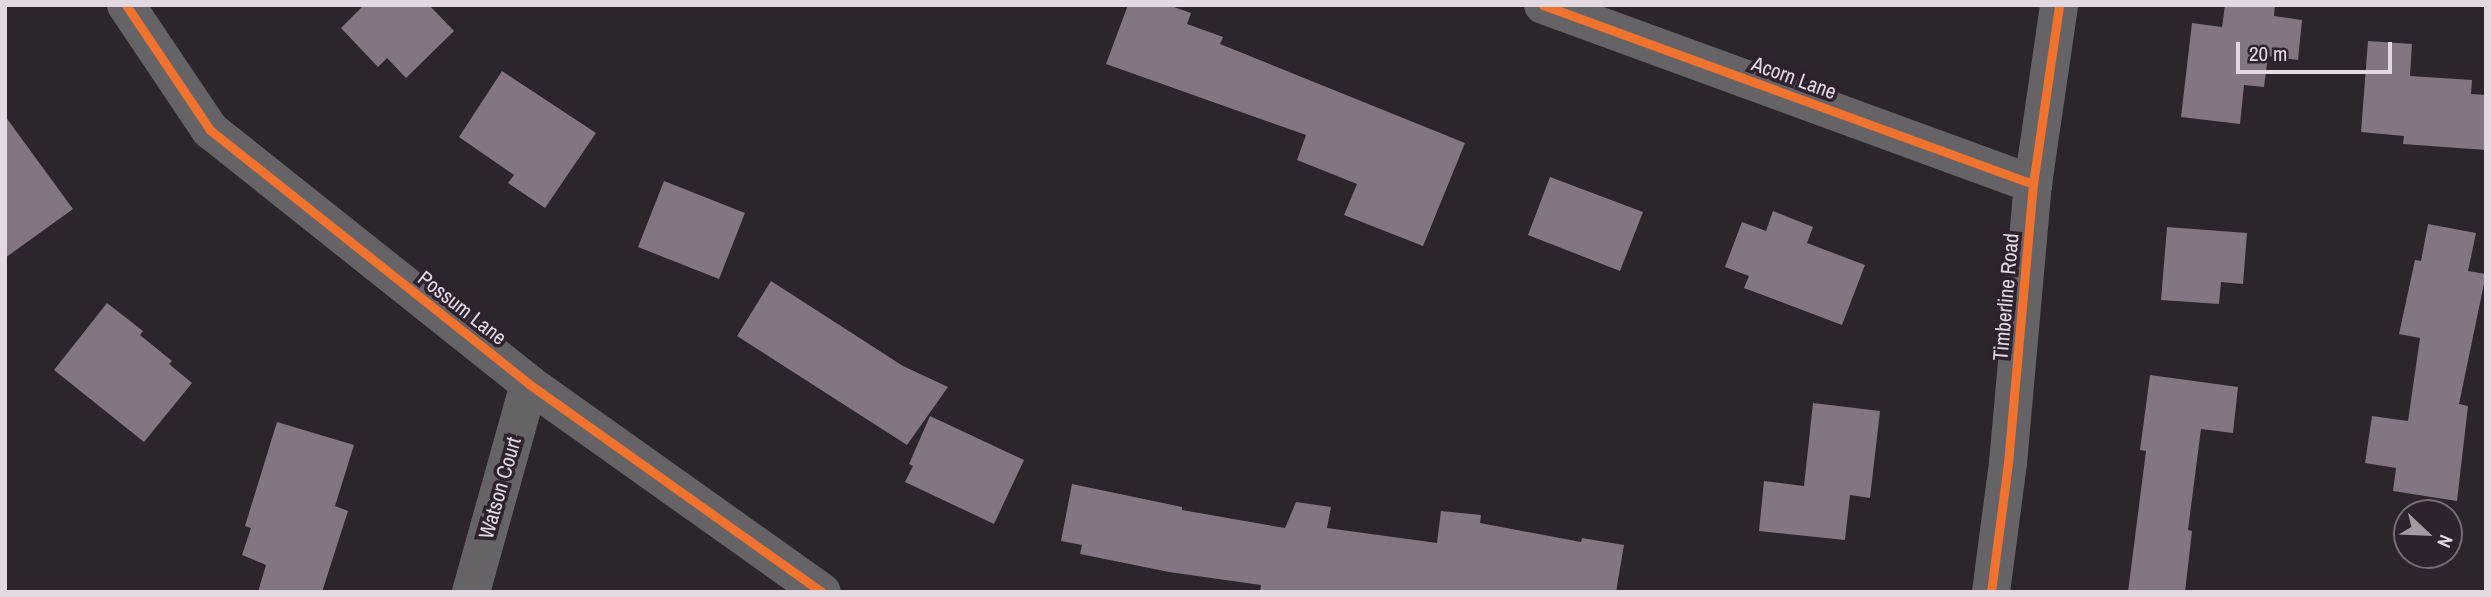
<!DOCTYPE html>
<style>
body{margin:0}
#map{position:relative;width:2491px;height:597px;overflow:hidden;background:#2c252c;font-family:"Archivo Narrow",sans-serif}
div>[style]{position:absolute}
.building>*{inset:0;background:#837582}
.street>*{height:38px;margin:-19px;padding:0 19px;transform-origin:19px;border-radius:19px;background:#666366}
.cycleway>*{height:9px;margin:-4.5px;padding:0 4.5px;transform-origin:4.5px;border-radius:4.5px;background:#ef722f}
span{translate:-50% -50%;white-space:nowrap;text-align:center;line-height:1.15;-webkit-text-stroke:7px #2f222f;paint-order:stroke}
.street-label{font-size:21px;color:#e3d9e2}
.frame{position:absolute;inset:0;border:7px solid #e3d9e2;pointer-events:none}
.north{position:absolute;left:2393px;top:499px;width:70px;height:70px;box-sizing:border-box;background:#2f222f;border:2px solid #776b77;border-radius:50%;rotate:113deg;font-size:19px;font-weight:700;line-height:28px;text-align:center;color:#e3d9e2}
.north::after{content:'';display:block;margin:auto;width:24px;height:32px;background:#a39aa2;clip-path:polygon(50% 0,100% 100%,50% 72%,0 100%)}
.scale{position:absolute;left:2236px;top:42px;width:156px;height:32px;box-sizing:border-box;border:4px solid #e3d9e2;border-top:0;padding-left:9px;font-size:21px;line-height:24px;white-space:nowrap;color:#e3d9e2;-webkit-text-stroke:5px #2f222f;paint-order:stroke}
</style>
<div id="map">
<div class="building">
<i style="clip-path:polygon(364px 5px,429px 5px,454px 31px,406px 78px,387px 58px,378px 67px,341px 28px)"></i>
<i style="clip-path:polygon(1128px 5px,1168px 5px,1191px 13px,1187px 24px,1223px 37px,1220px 44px,1465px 143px,1423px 246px,1344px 215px,1357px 184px,1297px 160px,1306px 135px,1106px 64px)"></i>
<i style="clip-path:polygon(2225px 5px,2275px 5px,2274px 16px,2302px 20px,2298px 60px,2268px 56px,2264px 87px,2244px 85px,2240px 124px,2181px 117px,2192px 23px,2222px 27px)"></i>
<i style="clip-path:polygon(2368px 41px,2412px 44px,2410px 76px,2472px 80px,2471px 94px,2486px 95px,2486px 150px,2403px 144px,2404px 136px,2361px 132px)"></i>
<i style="clip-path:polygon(502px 71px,596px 133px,545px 208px,508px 183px,514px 175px,459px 137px)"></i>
<i style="clip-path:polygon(5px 116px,73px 209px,5px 258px)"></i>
<i style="clip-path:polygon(1550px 177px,1643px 212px,1620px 271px,1528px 235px)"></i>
<i style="clip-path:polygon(664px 181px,745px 213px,719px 279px,638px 247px)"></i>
<i style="clip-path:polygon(1773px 211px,1813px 227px,1807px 243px,1865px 265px,1842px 325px,1744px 288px,1749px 276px,1725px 267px,1742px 222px,1766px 231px)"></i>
<i style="clip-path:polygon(2428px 224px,2476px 233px,2468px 271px,2486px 274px,2459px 404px,2468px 406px,2457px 501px,2393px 491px,2396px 468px,2365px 463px,2372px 416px,2408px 421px,2420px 338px,2399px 334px,2415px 260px,2421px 261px)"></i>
<i style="clip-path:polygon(2167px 227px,2247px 233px,2243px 284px,2221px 282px,2219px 304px,2161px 300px)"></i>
<i style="clip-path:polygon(771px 281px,903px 366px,948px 387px,907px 445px,737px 336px)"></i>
<i style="clip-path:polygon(107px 303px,143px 331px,140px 335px,172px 361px,169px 364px,192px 383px,144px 442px,54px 370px)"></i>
<i style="clip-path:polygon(2150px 375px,2238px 387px,2233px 433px,2201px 429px,2188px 530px,2192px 531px,2185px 592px,2128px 592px,2146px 451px,2140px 450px)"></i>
<i style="clip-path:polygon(1813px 403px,1880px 411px,1870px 498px,1850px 495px,1845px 540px,1759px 531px,1764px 481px,1804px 486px)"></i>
<i style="clip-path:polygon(930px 416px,1024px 460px,994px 524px,905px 482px,913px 466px,909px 464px)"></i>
<i style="clip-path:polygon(277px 422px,354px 445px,335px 506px,348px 511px,322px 592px,258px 592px,266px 565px,242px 555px,251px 528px,245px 526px)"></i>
<i style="clip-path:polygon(1072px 484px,1182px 507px,1182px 510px,1285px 528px,1296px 502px,1331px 507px,1327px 528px,1437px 543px,1441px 511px,1481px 515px,1480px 523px,1581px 542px,1582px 538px,1624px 545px,1616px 592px,1260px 592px,1261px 585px,1169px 572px,1080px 554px,1082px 545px,1061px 541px)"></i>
</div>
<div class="street">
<i style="left:126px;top:5px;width:151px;rotate:56.1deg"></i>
<i style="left:210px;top:130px;width:408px;rotate:38.5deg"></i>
<i style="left:529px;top:384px;width:359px;rotate:35.4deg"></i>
<i style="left:1543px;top:5px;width:522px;rotate:20.07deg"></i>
<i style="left:471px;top:592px;width:216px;rotate:-74.4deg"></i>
<i style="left:1991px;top:592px;width:130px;rotate:-82.5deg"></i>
<i style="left:2008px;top:463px;width:280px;rotate:-84.9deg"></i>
<i style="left:2033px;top:184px;width:181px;rotate:-81.7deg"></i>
</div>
<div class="cycleway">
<i style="left:126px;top:5px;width:151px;rotate:56.1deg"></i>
<i style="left:210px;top:130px;width:408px;rotate:38.5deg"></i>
<i style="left:529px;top:384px;width:359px;rotate:35.4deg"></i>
<i style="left:1543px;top:5px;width:522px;rotate:20.07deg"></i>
<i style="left:1991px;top:592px;width:130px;rotate:-82.5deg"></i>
<i style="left:2008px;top:463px;width:280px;rotate:-84.9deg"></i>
<i style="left:2033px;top:184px;width:181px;rotate:-81.7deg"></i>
</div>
<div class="street-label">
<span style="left:1794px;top:78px;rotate:20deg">Acorn Lane</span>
<span style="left:2006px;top:297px;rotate:-85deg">Timberline Road</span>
<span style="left:462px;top:308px;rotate:38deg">Possum Lane</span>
<span style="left:500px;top:488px;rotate:-74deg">Watson Court</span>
</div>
<div class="frame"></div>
<div class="north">N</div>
<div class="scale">20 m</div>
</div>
